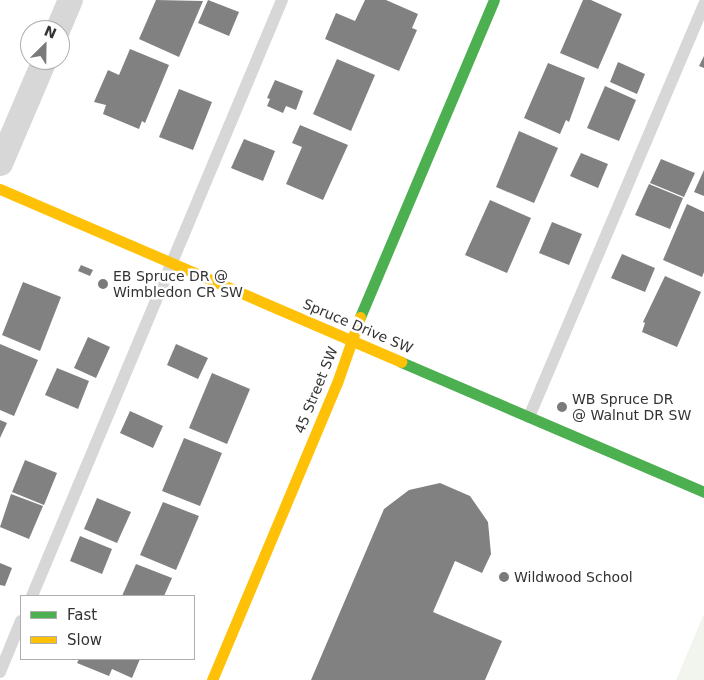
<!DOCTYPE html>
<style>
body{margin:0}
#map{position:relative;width:704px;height:680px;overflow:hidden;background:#fff;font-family:"DejaVu Sans",sans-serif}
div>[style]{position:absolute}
.green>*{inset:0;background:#f1f5ed}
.building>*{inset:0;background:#818181}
.lane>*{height:12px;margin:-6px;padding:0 6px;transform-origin:6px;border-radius:6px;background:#d7d7d7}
.street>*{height:25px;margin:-12.5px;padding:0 12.5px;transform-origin:12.5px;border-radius:12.5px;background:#d7d7d7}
.fast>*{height:11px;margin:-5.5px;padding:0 5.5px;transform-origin:5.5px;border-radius:5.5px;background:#4caf50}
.slow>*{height:11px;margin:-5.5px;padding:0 5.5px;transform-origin:5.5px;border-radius:5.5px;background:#ffc107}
.dots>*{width:14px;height:14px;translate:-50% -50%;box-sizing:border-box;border:2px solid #fff;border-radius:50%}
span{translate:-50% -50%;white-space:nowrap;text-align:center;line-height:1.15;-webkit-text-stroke:5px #fff;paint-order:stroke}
.poi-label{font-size:14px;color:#333}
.left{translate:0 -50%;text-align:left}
.street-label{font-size:14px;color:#333}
.legend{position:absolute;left:20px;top:595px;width:175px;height:65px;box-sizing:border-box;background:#fff;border:1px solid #adadad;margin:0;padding:6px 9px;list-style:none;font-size:15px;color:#333}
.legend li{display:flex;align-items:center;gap:10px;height:25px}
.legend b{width:25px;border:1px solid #adadad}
.north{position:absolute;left:20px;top:20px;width:50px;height:50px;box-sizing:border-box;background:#fff;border:1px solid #adadad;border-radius:50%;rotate:23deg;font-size:14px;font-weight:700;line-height:20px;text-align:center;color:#333}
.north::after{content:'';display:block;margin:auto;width:18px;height:22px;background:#7a7a7a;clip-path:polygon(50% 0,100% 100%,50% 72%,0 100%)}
</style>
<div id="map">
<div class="green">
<i style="clip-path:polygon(704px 614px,704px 680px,676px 680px)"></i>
</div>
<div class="building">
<i style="clip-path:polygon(156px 0,203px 1px,179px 57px,139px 39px)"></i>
<i style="clip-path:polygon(208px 0,239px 12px,229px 36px,198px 23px)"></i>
<i style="clip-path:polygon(365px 0,386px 0,418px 14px,412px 28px,417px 30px,399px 71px,325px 39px,336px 13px,355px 21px)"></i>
<i style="clip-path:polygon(583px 0,591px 0,622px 14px,598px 69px,560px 53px)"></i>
<i style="clip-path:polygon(130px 49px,169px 65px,145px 123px,142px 121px,139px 129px,103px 114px,106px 105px,94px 102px,108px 70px,119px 75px)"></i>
<i style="clip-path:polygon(704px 56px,704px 68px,699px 66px)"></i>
<i style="clip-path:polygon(337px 59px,375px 75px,351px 131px,313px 114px)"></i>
<i style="clip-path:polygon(618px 62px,645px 74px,637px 94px,610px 82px)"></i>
<i style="clip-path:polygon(548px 63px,585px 78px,569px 122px,566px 120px,560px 134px,524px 118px)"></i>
<i style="clip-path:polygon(275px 80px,303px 91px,296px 110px,286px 106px,283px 113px,267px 106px,270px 99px,267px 98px)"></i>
<i style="clip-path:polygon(605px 86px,636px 100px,619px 141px,587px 128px)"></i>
<i style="clip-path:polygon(179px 89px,212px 102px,193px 150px,159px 137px)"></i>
<i style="clip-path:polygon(300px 125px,348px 145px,323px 200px,286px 184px,302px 147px,292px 143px)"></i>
<i style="clip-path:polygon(519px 131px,558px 148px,534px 203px,496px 187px)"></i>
<i style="clip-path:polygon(244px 139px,275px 151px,263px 181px,231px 168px)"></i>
<i style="clip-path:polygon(581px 153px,608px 164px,598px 188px,570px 176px)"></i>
<i style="clip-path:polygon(661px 159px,695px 173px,684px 197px,650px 183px)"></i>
<i style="clip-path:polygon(704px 170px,704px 196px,694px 192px)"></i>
<i style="clip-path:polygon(649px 184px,683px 198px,670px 229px,635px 215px)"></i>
<i style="clip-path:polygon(490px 200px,531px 218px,507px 273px,465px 255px)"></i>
<i style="clip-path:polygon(687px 204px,704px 212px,704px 272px,702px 277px,663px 260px)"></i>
<i style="clip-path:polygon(552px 222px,582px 234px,569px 265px,539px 253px)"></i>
<i style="clip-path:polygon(622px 254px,655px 268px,645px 292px,611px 278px)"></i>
<i style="clip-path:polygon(81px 265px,93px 270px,90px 276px,78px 271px)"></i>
<i style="clip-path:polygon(665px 276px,701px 292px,677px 347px,642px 332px,645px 323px,643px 322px)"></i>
<i style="clip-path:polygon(23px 282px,61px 297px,40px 351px,2px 335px)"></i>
<i style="clip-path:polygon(88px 337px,110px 347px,96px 378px,74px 368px)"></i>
<i style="clip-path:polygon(0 344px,38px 360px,14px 416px,0 410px)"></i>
<i style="clip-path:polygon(176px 344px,208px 358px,198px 379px,167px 365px)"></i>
<i style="clip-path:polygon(57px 368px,89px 381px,78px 409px,45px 395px)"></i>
<i style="clip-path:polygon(212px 373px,250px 389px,227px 444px,189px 428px)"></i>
<i style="clip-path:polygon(130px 411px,163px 426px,153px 448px,120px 433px)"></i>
<i style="clip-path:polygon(0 420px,7px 423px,0 438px)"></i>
<i style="clip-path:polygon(184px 438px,222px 453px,200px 506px,162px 491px)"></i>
<i style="clip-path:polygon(25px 460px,57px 473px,44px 505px,12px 492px)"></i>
<i style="clip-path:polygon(440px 483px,470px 496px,488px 522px,491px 554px,482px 573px,455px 561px,433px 612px,502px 641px,485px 680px,311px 680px,384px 509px,409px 490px)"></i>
<i style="clip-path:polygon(11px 494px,43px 506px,29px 539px,0 527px)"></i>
<i style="clip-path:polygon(97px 498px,131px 512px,117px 543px,84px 529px)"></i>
<i style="clip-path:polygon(163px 502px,199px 516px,176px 570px,140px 555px)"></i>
<i style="clip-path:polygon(80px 536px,112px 549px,102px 574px,70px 561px)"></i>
<i style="clip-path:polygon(0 563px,12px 568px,5px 586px,0 585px)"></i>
<i style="clip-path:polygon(136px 564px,172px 578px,164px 596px,122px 596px)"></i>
<i style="clip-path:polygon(79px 659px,140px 659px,132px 678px,112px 669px,109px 676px,77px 663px)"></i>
</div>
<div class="lane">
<i style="left:529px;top:417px;width:449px;rotate:-67deg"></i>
<i style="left:32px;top:596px;width:646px;rotate:-67.24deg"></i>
<i style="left:0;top:672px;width:55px;rotate:-67.6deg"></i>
</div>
<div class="street">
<i style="left:57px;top:30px;width:33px;rotate:-67deg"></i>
<i style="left:0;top:163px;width:112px;rotate:-66.9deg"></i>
</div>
<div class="fast">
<i style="left:360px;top:317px;width:344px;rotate:-67.1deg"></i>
<i style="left:401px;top:362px;width:330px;rotate:23.2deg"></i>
</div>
<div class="slow">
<i style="left:0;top:189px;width:437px;rotate:23.3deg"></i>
<i style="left:212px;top:680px;width:322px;rotate:-67.2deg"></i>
<i style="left:337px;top:383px;width:70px;rotate:-70.8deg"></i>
</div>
<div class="dots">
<i style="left:103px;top:284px;background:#7a7a7a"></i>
<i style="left:562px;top:407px;background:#7a7a7a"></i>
<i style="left:504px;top:577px;background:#7a7a7a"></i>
</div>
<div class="poi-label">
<span class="left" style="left:113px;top:284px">EB Spruce DR @<br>Wimbledon CR SW</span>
<span class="left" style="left:572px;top:407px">WB Spruce DR<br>@ Walnut DR SW</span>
<span class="left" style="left:514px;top:577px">Wildwood School</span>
</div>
<div class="street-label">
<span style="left:358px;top:326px;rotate:23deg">Spruce Drive SW</span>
<span style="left:316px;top:390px;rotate:-68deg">45 Street SW</span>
</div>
<ul class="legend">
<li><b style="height:6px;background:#4caf50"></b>Fast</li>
<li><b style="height:6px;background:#ffc107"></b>Slow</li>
</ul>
<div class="north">N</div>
</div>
